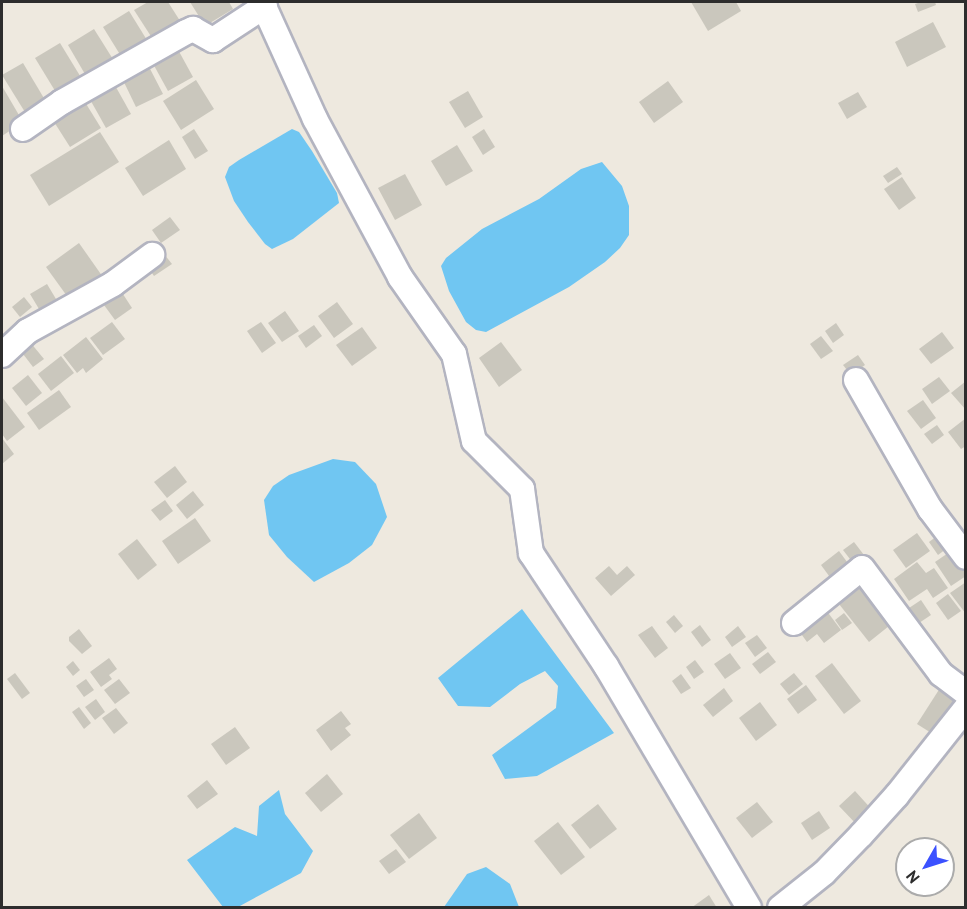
<!DOCTYPE html>
<style>
body{margin:0}
#map{position:relative;width:967px;height:909px;overflow:hidden;background:#eee9df;font-family:"PT Sans",sans-serif}
div>[style]{position:absolute}
.water>*{inset:0;background:#70c6f2}
.building>*{inset:0;background:#cac7bd}
.roads{filter:drop-shadow(2px 0 #b3b4c0) drop-shadow(-2px 0 #b3b4c0) drop-shadow(0 2px #b3b4c0) drop-shadow(0 -2px #b3b4c0)}
.minor>*{height:24px;margin:-12px;padding:0 12px;transform-origin:12px;border-radius:12px;background:#fff}
span{translate:-50% -50%;white-space:nowrap;text-align:center;line-height:1.15;-webkit-text-stroke:4.5px #fff;paint-order:stroke}
.frame{position:absolute;inset:0;border:3px solid #2d2d2d;pointer-events:none}
.north{position:absolute;left:895px;top:837px;width:60px;height:60px;box-sizing:border-box;background:#fff;border:2px solid #ababab;border-radius:50%;rotate:231deg;font-size:16px;font-weight:700;line-height:24px;text-align:center;color:#2d2d2d}
.north::after{content:'';display:block;margin:auto;width:21px;height:27px;background:#3b51ff;clip-path:polygon(50% 0,100% 100%,50% 72%,0 100%)}
</style>
<div id="map">
<div class="water">
<i style="clip-path:polygon(292px 129px,299px 132px,312px 151px,337px 193px,339px 203px,293px 239px,272px 249px,265px 244px,248px 222px,234px 201px,225px 177px,229px 167px,239px 160px)"></i>
<i style="clip-path:polygon(602px 162px,622px 186px,629px 206px,629px 235px,620px 248px,605px 262px,569px 287px,486px 332px,476px 330px,466px 322px,449px 291px,441px 266px,446px 258px,482px 229px,539px 199px,581px 169px)"></i>
<i style="clip-path:polygon(333px 459px,355px 462px,376px 484px,387px 517px,372px 545px,349px 563px,314px 582px,287px 557px,269px 535px,264px 500px,273px 486px,289px 475px)"></i>
<i style="clip-path:polygon(522px 609px,614px 733px,537px 776px,505px 779px,492px 755px,556px 708px,558px 686px,545px 671px,520px 684px,490px 707px,458px 706px,438px 678px)"></i>
<i style="clip-path:polygon(279px 790px,285px 814px,313px 851px,301px 873px,238px 907px,223px 907px,187px 860px,235px 827px,257px 836px,259px 806px)"></i>
<i style="clip-path:polygon(486px 867px,510px 884px,519px 907px,444px 907px,467px 874px)"></i>
</div>
<div class="building">
<i style="clip-path:polygon(148px 2px,168px 2px,182px 24px,154px 41px,134px 10px)"></i>
<i style="clip-path:polygon(190px 2px,229px 2px,233px 9px,205px 26px)"></i>
<i style="clip-path:polygon(691px 2px,736px 2px,741px 11px,708px 31px)"></i>
<i style="clip-path:polygon(921px 2px,935px 2px,936px 5px,918px 12px,915px 4px)"></i>
<i style="clip-path:polygon(129px 11px,150px 45px,124px 61px,103px 27px)"></i>
<i style="clip-path:polygon(933px 22px,946px 47px,907px 67px,895px 42px)"></i>
<i style="clip-path:polygon(94px 29px,116px 64px,89px 81px,68px 45px)"></i>
<i style="clip-path:polygon(60px 43px,85px 84px,60px 99px,35px 58px)"></i>
<i style="clip-path:polygon(176px 46px,193px 77px,168px 91px,151px 60px)"></i>
<i style="clip-path:polygon(146px 61px,163px 94px,136px 107px,120px 74px)"></i>
<i style="clip-path:polygon(23px 63px,48px 105px,28px 117px,2px 75px)"></i>
<i style="clip-path:polygon(112px 80px,131px 114px,106px 128px,87px 94px)"></i>
<i style="clip-path:polygon(196px 80px,214px 109px,181px 130px,163px 101px)"></i>
<i style="clip-path:polygon(668px 81px,683px 102px,654px 123px,639px 102px)"></i>
<i style="clip-path:polygon(2px 86px,23px 122px,2px 136px)"></i>
<i style="clip-path:polygon(468px 91px,483px 117px,465px 128px,449px 102px)"></i>
<i style="clip-path:polygon(858px 92px,867px 107px,847px 119px,838px 103px)"></i>
<i style="clip-path:polygon(80px 94px,101px 128px,70px 147px,49px 114px)"></i>
<i style="clip-path:polygon(194px 129px,208px 151px,195px 159px,182px 137px)"></i>
<i style="clip-path:polygon(484px 129px,495px 147px,483px 155px,472px 137px)"></i>
<i style="clip-path:polygon(100px 132px,119px 162px,49px 206px,30px 175px)"></i>
<i style="clip-path:polygon(169px 140px,186px 169px,143px 196px,125px 168px)"></i>
<i style="clip-path:polygon(457px 145px,473px 171px,446px 186px,431px 161px)"></i>
<i style="clip-path:polygon(897px 167px,902px 174px,888px 183px,883px 176px)"></i>
<i style="clip-path:polygon(405px 174px,422px 205px,395px 220px,378px 188px)"></i>
<i style="clip-path:polygon(902px 177px,916px 198px,899px 210px,884px 189px)"></i>
<i style="clip-path:polygon(170px 217px,180px 230px,161px 243px,152px 230px)"></i>
<i style="clip-path:polygon(79px 243px,105px 280px,72px 303px,46px 267px)"></i>
<i style="clip-path:polygon(164px 254px,172px 264px,154px 276px,147px 266px)"></i>
<i style="clip-path:polygon(47px 284px,56px 299px,39px 309px,30px 294px)"></i>
<i style="clip-path:polygon(119px 288px,132px 308px,115px 320px,101px 301px)"></i>
<i style="clip-path:polygon(24px 297px,32px 307px,20px 317px,12px 307px)"></i>
<i style="clip-path:polygon(337px 302px,353px 324px,334px 338px,318px 316px)"></i>
<i style="clip-path:polygon(285px 311px,299px 331px,282px 342px,268px 323px)"></i>
<i style="clip-path:polygon(112px 322px,125px 339px,103px 355px,90px 338px)"></i>
<i style="clip-path:polygon(261px 322px,276px 343px,262px 353px,247px 331px)"></i>
<i style="clip-path:polygon(836px 323px,844px 335px,833px 343px,825px 331px)"></i>
<i style="clip-path:polygon(314px 325px,322px 336px,306px 348px,298px 336px)"></i>
<i style="clip-path:polygon(362px 327px,377px 348px,352px 366px,336px 345px)"></i>
<i style="clip-path:polygon(942px 332px,954px 348px,931px 364px,919px 349px)"></i>
<i style="clip-path:polygon(821px 336px,833px 351px,821px 359px,810px 344px)"></i>
<i style="clip-path:polygon(86px 337px,103px 359px,86px 373px,83px 368px,77px 373px,63px 355px)"></i>
<i style="clip-path:polygon(30px 342px,44px 359px,33px 367px,20px 350px)"></i>
<i style="clip-path:polygon(501px 342px,522px 370px,499px 387px,479px 358px)"></i>
<i style="clip-path:polygon(858px 355px,865px 365px,851px 375px,843px 365px)"></i>
<i style="clip-path:polygon(61px 356px,74px 373px,51px 391px,38px 374px)"></i>
<i style="clip-path:polygon(28px 375px,42px 393px,26px 406px,12px 388px)"></i>
<i style="clip-path:polygon(939px 377px,950px 391px,932px 404px,922px 389px)"></i>
<i style="clip-path:polygon(966px 381px,966px 410px,951px 393px)"></i>
<i style="clip-path:polygon(59px 390px,71px 407px,39px 430px,27px 413px)"></i>
<i style="clip-path:polygon(2px 397px,25px 427px,7px 441px,2px 434px)"></i>
<i style="clip-path:polygon(923px 400px,936px 418px,921px 429px,907px 411px)"></i>
<i style="clip-path:polygon(966px 418px,966px 446px,961px 449px,948px 432px)"></i>
<i style="clip-path:polygon(937px 425px,944px 435px,932px 444px,924px 434px)"></i>
<i style="clip-path:polygon(2px 438px,14px 454px,2px 464px)"></i>
<i style="clip-path:polygon(175px 466px,187px 482px,167px 498px,154px 482px)"></i>
<i style="clip-path:polygon(193px 491px,204px 505px,187px 519px,176px 505px)"></i>
<i style="clip-path:polygon(165px 500px,173px 511px,160px 521px,151px 510px)"></i>
<i style="clip-path:polygon(195px 518px,211px 541px,178px 564px,162px 541px)"></i>
<i style="clip-path:polygon(917px 533px,930px 551px,906px 568px,893px 550px)"></i>
<i style="clip-path:polygon(937px 536px,946px 549px,938px 555px,929px 542px)"></i>
<i style="clip-path:polygon(137px 539px,157px 565px,138px 580px,118px 554px)"></i>
<i style="clip-path:polygon(854px 542px,864px 555px,853px 563px,843px 550px)"></i>
<i style="clip-path:polygon(839px 551px,850px 566px,832px 580px,821px 565px)"></i>
<i style="clip-path:polygon(951px 551px,966px 572px,966px 576px,951px 586px,935px 562px)"></i>
<i style="clip-path:polygon(917px 562px,926px 573px,934px 568px,948px 588px,933px 598px,927px 589px,909px 601px,894px 579px)"></i>
<i style="clip-path:polygon(609px 566px,617px 575px,627px 566px,635px 575px,611px 596px,595px 578px)"></i>
<i style="clip-path:polygon(966px 582px,966px 614px,950px 593px)"></i>
<i style="clip-path:polygon(860px 588px,889px 626px,869px 642px,839px 604px)"></i>
<i style="clip-path:polygon(948px 594px,961px 611px,948px 620px,936px 603px)"></i>
<i style="clip-path:polygon(921px 600px,931px 615px,910px 629px,900px 614px)"></i>
<i style="clip-path:polygon(826px 610px,841px 630px,824px 643px,817px 634px,807px 642px,799px 631px)"></i>
<i style="clip-path:polygon(844px 613px,852px 623px,842px 630px,835px 620px)"></i>
<i style="clip-path:polygon(674px 615px,683px 626px,675px 633px,666px 622px)"></i>
<i style="clip-path:polygon(700px 625px,711px 640px,702px 647px,691px 632px)"></i>
<i style="clip-path:polygon(652px 626px,668px 648px,655px 658px,638px 635px)"></i>
<i style="clip-path:polygon(738px 626px,746px 637px,732px 647px,725px 637px)"></i>
<i style="clip-path:polygon(79px 629px,92px 646px,82px 654px,69px 641px,69px 637px)"></i>
<i style="clip-path:polygon(757px 635px,767px 648px,755px 657px,745px 643px)"></i>
<i style="clip-path:polygon(768px 652px,776px 662px,760px 674px,752px 664px)"></i>
<i style="clip-path:polygon(730px 653px,741px 668px,725px 679px,714px 664px)"></i>
<i style="clip-path:polygon(109px 658px,117px 669px,109px 675px,112px 679px,101px 687px,90px 672px)"></i>
<i style="clip-path:polygon(695px 660px,704px 672px,694px 679px,686px 667px)"></i>
<i style="clip-path:polygon(73px 661px,80px 670px,73px 676px,66px 667px)"></i>
<i style="clip-path:polygon(832px 663px,861px 701px,844px 714px,815px 676px)"></i>
<i style="clip-path:polygon(15px 673px,30px 693px,22px 699px,7px 679px)"></i>
<i style="clip-path:polygon(794px 673px,803px 684px,789px 695px,780px 684px)"></i>
<i style="clip-path:polygon(681px 674px,691px 688px,681px 694px,672px 681px)"></i>
<i style="clip-path:polygon(86px 679px,94px 690px,84px 697px,76px 686px)"></i>
<i style="clip-path:polygon(119px 679px,130px 693px,115px 704px,104px 690px)"></i>
<i style="clip-path:polygon(806px 685px,817px 700px,798px 714px,787px 699px)"></i>
<i style="clip-path:polygon(942px 685px,963px 699px,936px 736px,917px 724px)"></i>
<i style="clip-path:polygon(724px 688px,733px 701px,713px 717px,703px 705px)"></i>
<i style="clip-path:polygon(96px 699px,105px 712px,95px 720px,85px 707px)"></i>
<i style="clip-path:polygon(760px 702px,777px 725px,756px 741px,739px 718px)"></i>
<i style="clip-path:polygon(79px 707px,91px 723px,84px 729px,72px 712px)"></i>
<i style="clip-path:polygon(116px 708px,128px 723px,114px 734px,102px 718px)"></i>
<i style="clip-path:polygon(341px 711px,351px 724px,345px 728px,351px 735px,331px 751px,316px 730px)"></i>
<i style="clip-path:polygon(235px 727px,250px 748px,226px 765px,211px 744px)"></i>
<i style="clip-path:polygon(327px 774px,343px 794px,321px 812px,305px 793px)"></i>
<i style="clip-path:polygon(207px 780px,218px 794px,197px 809px,187px 796px)"></i>
<i style="clip-path:polygon(855px 791px,875px 813px,859px 827px,839px 806px)"></i>
<i style="clip-path:polygon(757px 802px,773px 822px,752px 838px,736px 818px)"></i>
<i style="clip-path:polygon(598px 804px,617px 829px,590px 849px,571px 825px)"></i>
<i style="clip-path:polygon(819px 811px,830px 828px,812px 840px,801px 823px)"></i>
<i style="clip-path:polygon(419px 813px,437px 838px,409px 859px,390px 835px)"></i>
<i style="clip-path:polygon(558px 822px,585px 857px,561px 875px,534px 841px)"></i>
<i style="clip-path:polygon(396px 849px,406px 862px,389px 874px,379px 861px)"></i>
<i style="clip-path:polygon(709px 895px,717px 908px,691px 908px)"></i>
</div>
<div class="roads">
<div class="minor">
<i style="left:262px;top:2px;width:128px;rotate:65.6deg"></i>
<i style="left:315px;top:119px;width:179px;rotate:61.7deg"></i>
<i style="left:400px;top:277px;width:94px;rotate:55deg"></i>
<i style="left:454px;top:354px;width:89px;rotate:77.1deg"></i>
<i style="left:474px;top:441px;width:68px;rotate:45deg"></i>
<i style="left:522px;top:489px;width:65px;rotate:82deg"></i>
<i style="left:531px;top:553px;width:136px;rotate:56.4deg"></i>
<i style="left:606px;top:666px;width:281px;rotate:59.4deg"></i>
<i style="left:23px;top:129px;width:47px;rotate:-34.7deg"></i>
<i style="left:62px;top:102px;width:142px;rotate:-29.4deg"></i>
<i style="left:186px;top:32px;width:8px;rotate:-23deg"></i>
<i style="left:193px;top:29px;width:23px;rotate:29deg"></i>
<i style="left:213px;top:40px;width:62px;rotate:-33.2deg"></i>
<i style="left:2px;top:355px;width:35px;rotate:-43deg"></i>
<i style="left:28px;top:331px;width:97px;rotate:-28.9deg"></i>
<i style="left:113px;top:284px;width:49px;rotate:-36.6deg"></i>
<i style="left:856px;top:380px;width:149px;rotate:60.2deg"></i>
<i style="left:930px;top:509px;width:60px;rotate:53.1deg"></i>
<i style="left:794px;top:623px;width:87px;rotate:-39deg"></i>
<i style="left:862px;top:568px;width:132px;rotate:53.3deg"></i>
<i style="left:941px;top:674px;width:31px;rotate:37deg"></i>
<i style="left:780px;top:908px;width:56px;rotate:-38.5deg"></i>
<i style="left:824px;top:873px;width:53px;rotate:-45.8deg"></i>
<i style="left:861px;top:835px;width:54px;rotate:-48deg"></i>
<i style="left:897px;top:795px;width:111px;rotate:-51.6deg"></i>
</div>
</div>
<div class="frame"></div>
<div class="north">N</div>
</div>
